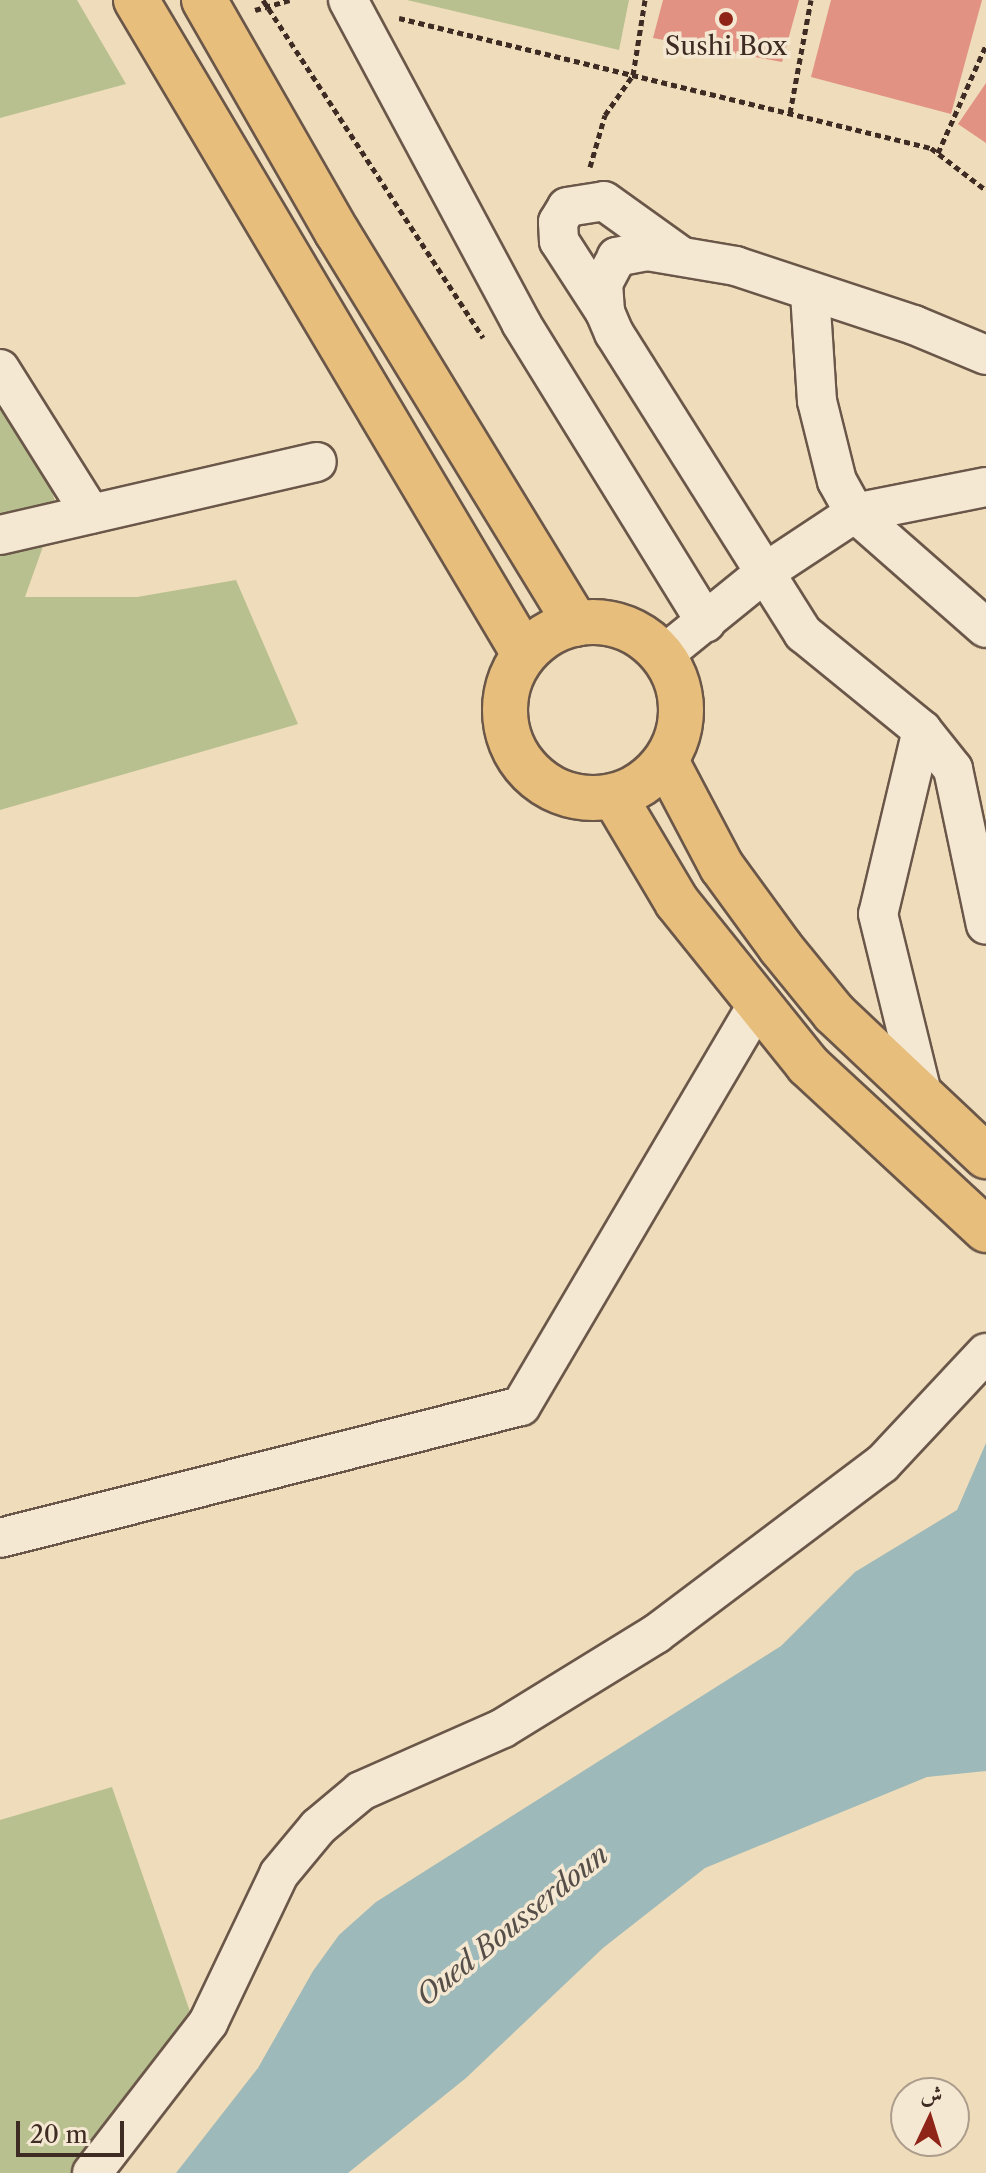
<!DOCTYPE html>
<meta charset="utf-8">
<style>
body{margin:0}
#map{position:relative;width:986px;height:2173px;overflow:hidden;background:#efdcba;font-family:"Libre Caslon Text",Amiri,serif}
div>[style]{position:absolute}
.green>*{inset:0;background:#b9c090}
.water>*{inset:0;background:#9db9b9}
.building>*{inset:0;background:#e19282}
.path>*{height:5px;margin-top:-2.5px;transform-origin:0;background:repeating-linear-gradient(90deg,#3e2b23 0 6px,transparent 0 10px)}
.roads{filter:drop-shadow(2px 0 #6a5749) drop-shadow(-2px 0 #6a5749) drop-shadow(0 2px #6a5749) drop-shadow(0 -2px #6a5749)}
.minor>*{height:38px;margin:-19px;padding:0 19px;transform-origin:19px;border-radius:19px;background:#f5e8d2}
.major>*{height:44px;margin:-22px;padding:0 22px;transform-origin:22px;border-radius:22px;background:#e8be7d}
.major>.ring{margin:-22px;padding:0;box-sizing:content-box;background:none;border:44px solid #e8be7d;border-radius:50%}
.dots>*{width:22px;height:22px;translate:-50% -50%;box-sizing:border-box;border:4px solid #f5e8d2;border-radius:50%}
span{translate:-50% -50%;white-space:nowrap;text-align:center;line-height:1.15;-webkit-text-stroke:7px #f5e8d2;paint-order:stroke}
.poi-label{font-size:26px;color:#3e2b23}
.water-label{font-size:28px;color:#564e48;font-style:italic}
.north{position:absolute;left:890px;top:2077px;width:80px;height:80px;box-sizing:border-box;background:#f5e8d2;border:2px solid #ac9c8c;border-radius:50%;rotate:4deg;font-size:22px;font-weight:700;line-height:32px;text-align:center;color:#3e2b23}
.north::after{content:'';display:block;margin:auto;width:28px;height:36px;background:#8f2418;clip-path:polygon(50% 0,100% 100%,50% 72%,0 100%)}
.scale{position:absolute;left:16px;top:2121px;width:108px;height:36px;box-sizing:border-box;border:4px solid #3e2b23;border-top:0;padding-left:10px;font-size:24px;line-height:28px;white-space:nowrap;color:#3e2b23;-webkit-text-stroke:6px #f5e8d2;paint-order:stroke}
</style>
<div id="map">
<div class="green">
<i style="clip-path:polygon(0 0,77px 0,126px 84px,0 118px)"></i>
<i style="clip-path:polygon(407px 0,629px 0,619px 50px)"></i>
<i style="clip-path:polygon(0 372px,16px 385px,57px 507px,25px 597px,137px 597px,236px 580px,298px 724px,0 810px)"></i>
<i style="clip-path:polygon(112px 1787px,203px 2049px,111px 2173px,0 2173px,0 1820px)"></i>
</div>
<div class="water">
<i style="clip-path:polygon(986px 1443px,986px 1771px,927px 1777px,705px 1868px,603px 1948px,466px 2078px,348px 2173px,176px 2173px,258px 2068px,313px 1971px,339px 1935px,376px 1902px,781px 1646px,855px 1572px,957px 1510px)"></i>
</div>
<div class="building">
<i style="clip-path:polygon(663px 0,799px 0,782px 62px,653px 38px)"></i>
<i style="clip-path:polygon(831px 0,982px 0,951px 114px,811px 77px)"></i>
<i style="clip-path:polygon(986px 83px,986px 143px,958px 124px)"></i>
</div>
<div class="path">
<i style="left:263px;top:0;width:403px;rotate:56.9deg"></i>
<i style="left:255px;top:10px;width:36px;rotate:-16deg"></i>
<i style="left:399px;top:18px;width:548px;rotate:13.73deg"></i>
<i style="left:931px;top:148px;width:69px;rotate:37.4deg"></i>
<i style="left:790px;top:113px;width:115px;rotate:-79.5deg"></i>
<i style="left:938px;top:153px;width:118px;rotate:-66deg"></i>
<i style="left:590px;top:167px;width:54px;rotate:-73.9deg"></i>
<i style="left:605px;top:115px;width:49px;rotate:-55deg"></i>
<i style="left:633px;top:75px;width:76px;rotate:-80.9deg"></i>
</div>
<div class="roads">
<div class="minor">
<i style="left:348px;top:0;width:366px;rotate:61.8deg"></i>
<i style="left:521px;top:323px;width:352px;rotate:58.3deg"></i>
<i style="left:810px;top:293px;width:108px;rotate:86.3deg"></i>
<i style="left:817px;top:401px;width:82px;rotate:76deg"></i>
<i style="left:837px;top:481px;width:37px;rotate:61deg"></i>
<i style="left:855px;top:513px;width:174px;rotate:41.3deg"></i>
<i style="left:605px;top:312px;width:85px;rotate:-122.9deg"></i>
<i style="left:559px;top:241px;width:19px;rotate:-93deg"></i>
<i style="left:558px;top:222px;width:17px;rotate:-59deg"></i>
<i style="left:567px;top:207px;width:37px;rotate:-9deg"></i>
<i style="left:604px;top:201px;width:91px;rotate:35.6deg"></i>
<i style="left:986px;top:355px;width:78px;rotate:-157.4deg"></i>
<i style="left:914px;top:325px;width:188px;rotate:-161.7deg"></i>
<i style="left:736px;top:266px;width:90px;rotate:-170.4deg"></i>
<i style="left:647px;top:251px;width:31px;rotate:169deg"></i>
<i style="left:617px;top:257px;width:30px;rotate:118deg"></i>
<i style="left:603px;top:283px;width:29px;rotate:86deg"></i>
<i style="left:605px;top:312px;width:23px;rotate:67deg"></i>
<i style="left:614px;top:333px;width:355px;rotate:57.8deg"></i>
<i style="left:803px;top:633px;width:154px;rotate:39.2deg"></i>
<i style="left:922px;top:730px;width:50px;rotate:51.5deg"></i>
<i style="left:953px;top:769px;width:159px;rotate:78.1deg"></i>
<i style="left:0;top:369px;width:171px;rotate:57.9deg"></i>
<i style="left:0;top:535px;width:325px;rotate:-13deg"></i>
<i style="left:662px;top:656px;width:135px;rotate:-39deg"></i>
<i style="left:767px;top:571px;width:105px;rotate:-33.4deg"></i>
<i style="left:855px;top:513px;width:134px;rotate:-11.2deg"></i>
<i style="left:922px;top:730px;width:189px;rotate:103.4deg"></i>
<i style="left:878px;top:914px;width:188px;rotate:76.2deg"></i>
<i style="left:0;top:1538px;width:537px;rotate:-14.22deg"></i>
<i style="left:521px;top:1406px;width:465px;rotate:-59.5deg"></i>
<i style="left:92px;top:2173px;width:190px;rotate:-52.3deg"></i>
<i style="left:208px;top:2023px;width:165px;rotate:-64.5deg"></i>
<i style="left:279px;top:1874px;width:61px;rotate:-50.3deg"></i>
<i style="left:318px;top:1827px;width:56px;rotate:-39.9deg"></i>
<i style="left:361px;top:1791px;width:155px;rotate:-23.9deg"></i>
<i style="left:503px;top:1728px;width:180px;rotate:-31.6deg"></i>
<i style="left:656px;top:1634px;width:283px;rotate:-37deg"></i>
<i style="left:882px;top:1464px;width:152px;rotate:-46.9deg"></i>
</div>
<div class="major">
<i style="left:136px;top:0;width:760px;rotate:59.32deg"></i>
<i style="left:204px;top:0;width:267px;rotate:60.2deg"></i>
<i style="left:337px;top:232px;width:459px;rotate:58.6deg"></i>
<i class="ring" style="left:505px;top:622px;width:132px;height:132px"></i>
<i style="left:666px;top:761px;width:120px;rotate:62.2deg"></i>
<i style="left:722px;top:867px;width:100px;rotate:53.9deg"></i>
<i style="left:781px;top:948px;width:84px;rotate:50.8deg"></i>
<i style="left:834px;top:1013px;width:209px;rotate:43.3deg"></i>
<i style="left:614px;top:796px;width:123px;rotate:59.3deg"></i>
<i style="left:677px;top:902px;width:209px;rotate:51.2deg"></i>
<i style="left:808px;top:1065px;width:243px;rotate:42.8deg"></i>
</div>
</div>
<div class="dots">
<i style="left:726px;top:19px;background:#8f2418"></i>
</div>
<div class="poi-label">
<span style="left:726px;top:47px">Sushi Box</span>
</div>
<div class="water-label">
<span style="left:512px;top:1925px;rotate:-39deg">Oued Bousserdoun</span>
</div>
<div class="north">ش</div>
<div class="scale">20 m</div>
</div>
